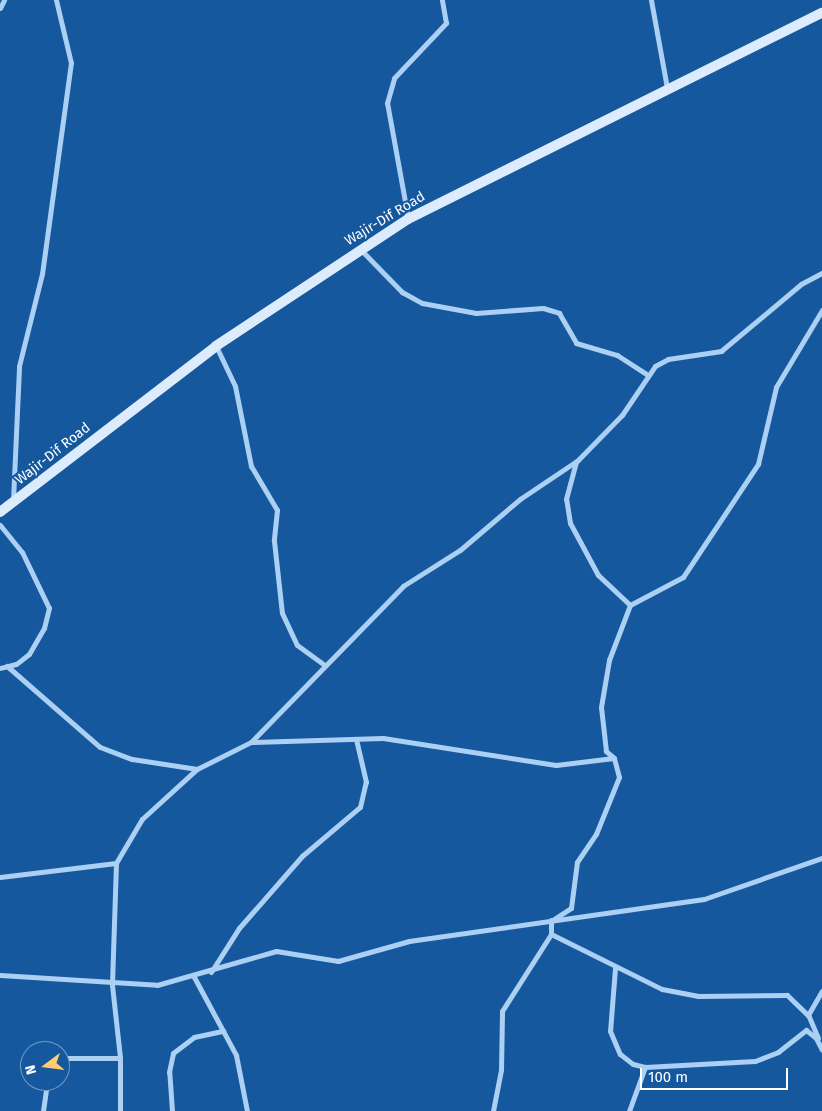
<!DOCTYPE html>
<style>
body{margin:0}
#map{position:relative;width:822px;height:1111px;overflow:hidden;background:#15589e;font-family:"Fira Sans",sans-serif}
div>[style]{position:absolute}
.street>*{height:5px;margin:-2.5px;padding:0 2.5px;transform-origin:2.5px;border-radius:2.5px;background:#acd0f3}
.secondary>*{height:10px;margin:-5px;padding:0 5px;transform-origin:5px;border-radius:5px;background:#dcecfd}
span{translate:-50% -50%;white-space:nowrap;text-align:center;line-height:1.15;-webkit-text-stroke:4px #15589e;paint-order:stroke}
.street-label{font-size:14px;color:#fff}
.north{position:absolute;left:20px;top:1041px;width:50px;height:50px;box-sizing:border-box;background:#15589e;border:1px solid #739bc5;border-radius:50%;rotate:255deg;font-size:14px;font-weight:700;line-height:20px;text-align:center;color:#fff}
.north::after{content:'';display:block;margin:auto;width:18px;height:22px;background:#ffcd6e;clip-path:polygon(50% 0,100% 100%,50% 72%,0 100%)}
.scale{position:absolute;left:640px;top:1068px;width:148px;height:22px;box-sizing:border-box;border:2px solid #fff;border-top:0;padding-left:6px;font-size:15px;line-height:18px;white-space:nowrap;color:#fff;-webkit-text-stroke:4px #15589e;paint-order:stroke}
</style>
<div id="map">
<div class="street">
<i style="left:651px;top:0;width:89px;rotate:79.7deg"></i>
<i style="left:0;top:8px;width:9px;rotate:-63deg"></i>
<i style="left:408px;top:218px;width:117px;rotate:-100.3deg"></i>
<i style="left:387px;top:103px;width:26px;rotate:-74deg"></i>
<i style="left:394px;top:78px;width:76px;rotate:-46.6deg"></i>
<i style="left:446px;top:23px;width:23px;rotate:-100deg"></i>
<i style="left:361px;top:250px;width:59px;rotate:45.7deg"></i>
<i style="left:402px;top:292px;width:23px;rotate:29deg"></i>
<i style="left:422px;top:303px;width:55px;rotate:10.5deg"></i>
<i style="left:476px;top:313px;width:67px;rotate:-4.3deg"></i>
<i style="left:543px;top:308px;width:17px;rotate:17deg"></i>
<i style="left:559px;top:313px;width:34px;rotate:60deg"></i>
<i style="left:576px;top:343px;width:43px;rotate:16.3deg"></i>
<i style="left:617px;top:355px;width:37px;rotate:33deg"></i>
<i style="left:216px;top:346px;width:44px;rotate:64.6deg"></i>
<i style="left:235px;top:386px;width:82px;rotate:78.7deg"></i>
<i style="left:251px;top:466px;width:51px;rotate:59.4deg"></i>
<i style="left:277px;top:510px;width:31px;rotate:96deg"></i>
<i style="left:274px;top:541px;width:72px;rotate:83.7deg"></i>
<i style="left:282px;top:613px;width:35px;rotate:65deg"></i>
<i style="left:297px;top:645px;width:34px;rotate:36deg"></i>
<i style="left:13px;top:500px;width:134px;rotate:-87.4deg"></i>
<i style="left:19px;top:366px;width:95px;rotate:-76deg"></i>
<i style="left:42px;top:274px;width:213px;rotate:-82.2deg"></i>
<i style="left:71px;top:63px;width:65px;rotate:-103.4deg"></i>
<i style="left:0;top:525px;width:35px;rotate:51deg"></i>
<i style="left:22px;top:552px;width:62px;rotate:64.3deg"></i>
<i style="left:49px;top:608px;width:21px;rotate:104deg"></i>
<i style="left:44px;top:628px;width:30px;rotate:120deg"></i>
<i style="left:29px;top:654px;width:16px;rotate:142deg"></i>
<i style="left:16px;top:664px;width:16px;rotate:166deg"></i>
<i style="left:630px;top:605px;width:44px;rotate:-136.8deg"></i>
<i style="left:598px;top:575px;width:59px;rotate:-118.3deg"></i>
<i style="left:570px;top:523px;width:24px;rotate:-99deg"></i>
<i style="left:566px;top:499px;width:38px;rotate:-75deg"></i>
<i style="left:576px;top:462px;width:66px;rotate:-45.6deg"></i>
<i style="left:622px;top:415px;width:59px;rotate:-56deg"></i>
<i style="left:655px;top:366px;width:15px;rotate:-28deg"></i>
<i style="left:668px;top:359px;width:54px;rotate:-8.6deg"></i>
<i style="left:721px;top:351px;width:104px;rotate:-39.9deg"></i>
<i style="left:801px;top:284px;width:24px;rotate:-28deg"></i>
<i style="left:630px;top:605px;width:60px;rotate:-27.8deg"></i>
<i style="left:683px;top:577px;width:136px;rotate:-56.4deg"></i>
<i style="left:758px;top:464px;width:79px;rotate:-76.8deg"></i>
<i style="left:776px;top:387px;width:90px;rotate:-59.1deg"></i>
<i style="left:7px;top:666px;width:123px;rotate:41.1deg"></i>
<i style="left:100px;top:747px;width:34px;rotate:21deg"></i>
<i style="left:132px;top:759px;width:66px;rotate:8.7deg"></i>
<i style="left:252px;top:742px;width:131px;rotate:-1.7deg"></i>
<i style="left:383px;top:738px;width:175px;rotate:8.9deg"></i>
<i style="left:556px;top:765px;width:58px;rotate:-6.9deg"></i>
<i style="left:116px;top:863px;width:122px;rotate:91.9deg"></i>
<i style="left:112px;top:985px;width:73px;rotate:83.7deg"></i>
<i style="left:120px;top:1058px;width:53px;rotate:90deg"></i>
<i style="left:0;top:877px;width:117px;rotate:-6.9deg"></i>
<i style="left:116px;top:863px;width:51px;rotate:-59.4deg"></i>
<i style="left:142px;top:819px;width:74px;rotate:-42.3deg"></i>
<i style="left:197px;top:769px;width:60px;rotate:-26.6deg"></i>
<i style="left:251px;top:742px;width:218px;rotate:-45.7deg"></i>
<i style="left:403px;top:586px;width:67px;rotate:-32.3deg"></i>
<i style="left:460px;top:550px;width:79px;rotate:-40.4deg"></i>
<i style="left:520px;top:499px;width:70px;rotate:-33.9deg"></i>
<i style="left:554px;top:919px;width:20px;rotate:-33deg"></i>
<i style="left:571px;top:908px;width:46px;rotate:-82.6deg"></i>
<i style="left:577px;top:862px;width:34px;rotate:-56deg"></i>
<i style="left:596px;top:834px;width:61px;rotate:-68deg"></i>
<i style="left:619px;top:777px;width:20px;rotate:-105deg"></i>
<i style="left:614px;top:758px;width:11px;rotate:-139deg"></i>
<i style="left:606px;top:751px;width:44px;rotate:-96.5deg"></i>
<i style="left:601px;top:707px;width:48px;rotate:-80.3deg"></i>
<i style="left:609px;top:660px;width:59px;rotate:-69.1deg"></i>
<i style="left:551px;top:934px;width:124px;rotate:26.4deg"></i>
<i style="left:662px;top:989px;width:37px;rotate:11deg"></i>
<i style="left:698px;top:996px;width:89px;rotate:-0.6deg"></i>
<i style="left:787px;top:995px;width:29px;rotate:44deg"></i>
<i style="left:615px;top:968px;width:63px;rotate:94.5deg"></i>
<i style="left:610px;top:1031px;width:25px;rotate:67deg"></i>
<i style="left:620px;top:1054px;width:16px;rotate:38deg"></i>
<i style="left:633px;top:1064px;width:12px;rotate:14deg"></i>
<i style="left:645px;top:1067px;width:110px;rotate:-3.1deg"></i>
<i style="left:755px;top:1061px;width:25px;rotate:-21deg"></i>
<i style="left:778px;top:1052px;width:36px;rotate:-38deg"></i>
<i style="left:806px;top:1030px;width:13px;rotate:39deg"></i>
<i style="left:816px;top:1038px;width:13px;rotate:63deg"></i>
<i style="left:211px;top:972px;width:52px;rotate:-57.5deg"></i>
<i style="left:239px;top:928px;width:96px;rotate:-48.8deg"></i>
<i style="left:302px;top:856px;width:76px;rotate:-40.2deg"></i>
<i style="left:360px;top:807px;width:26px;rotate:-77deg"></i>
<i style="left:366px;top:782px;width:44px;rotate:-103.1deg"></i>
<i style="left:0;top:975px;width:157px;rotate:3.6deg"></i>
<i style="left:157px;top:985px;width:124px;rotate:-15.9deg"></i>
<i style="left:276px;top:951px;width:63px;rotate:9.2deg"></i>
<i style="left:338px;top:961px;width:74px;rotate:-15.7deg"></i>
<i style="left:409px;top:941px;width:298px;rotate:-8.1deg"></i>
<i style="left:704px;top:899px;width:125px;rotate:-19.2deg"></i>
<i style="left:194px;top:977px;width:89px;rotate:61.7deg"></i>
<i style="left:236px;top:1055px;width:57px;rotate:78.9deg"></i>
<i style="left:818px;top:1038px;width:25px;rotate:-113deg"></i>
<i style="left:808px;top:1015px;width:28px;rotate:-60deg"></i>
<i style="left:60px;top:1058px;width:60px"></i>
<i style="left:43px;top:1111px;width:30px;rotate:-82deg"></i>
<i style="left:172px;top:1111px;width:39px;rotate:-94deg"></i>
<i style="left:169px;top:1072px;width:19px;rotate:-78deg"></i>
<i style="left:173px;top:1053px;width:26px;rotate:-37deg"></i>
<i style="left:194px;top:1037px;width:30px;rotate:-12deg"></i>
<i style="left:493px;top:1111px;width:42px;rotate:-79deg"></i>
<i style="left:501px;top:1070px;width:59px;rotate:-89deg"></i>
<i style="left:502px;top:1011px;width:91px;rotate:-57.5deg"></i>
<i style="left:551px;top:934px;width:14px;rotate:-90deg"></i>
<i style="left:629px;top:1111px;width:47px;rotate:-70deg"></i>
</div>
<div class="secondary">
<i style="left:0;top:512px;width:272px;rotate:-37.5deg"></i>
<i style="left:216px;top:346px;width:230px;rotate:-33.5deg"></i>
<i style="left:408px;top:219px;width:462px;rotate:-26.5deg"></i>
</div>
<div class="street-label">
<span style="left:385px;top:219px;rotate:-31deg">Wajir-Dif Road</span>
<span style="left:53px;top:454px;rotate:-38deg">Wajir-Dif Road</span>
</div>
<div class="north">N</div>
<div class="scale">100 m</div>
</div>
